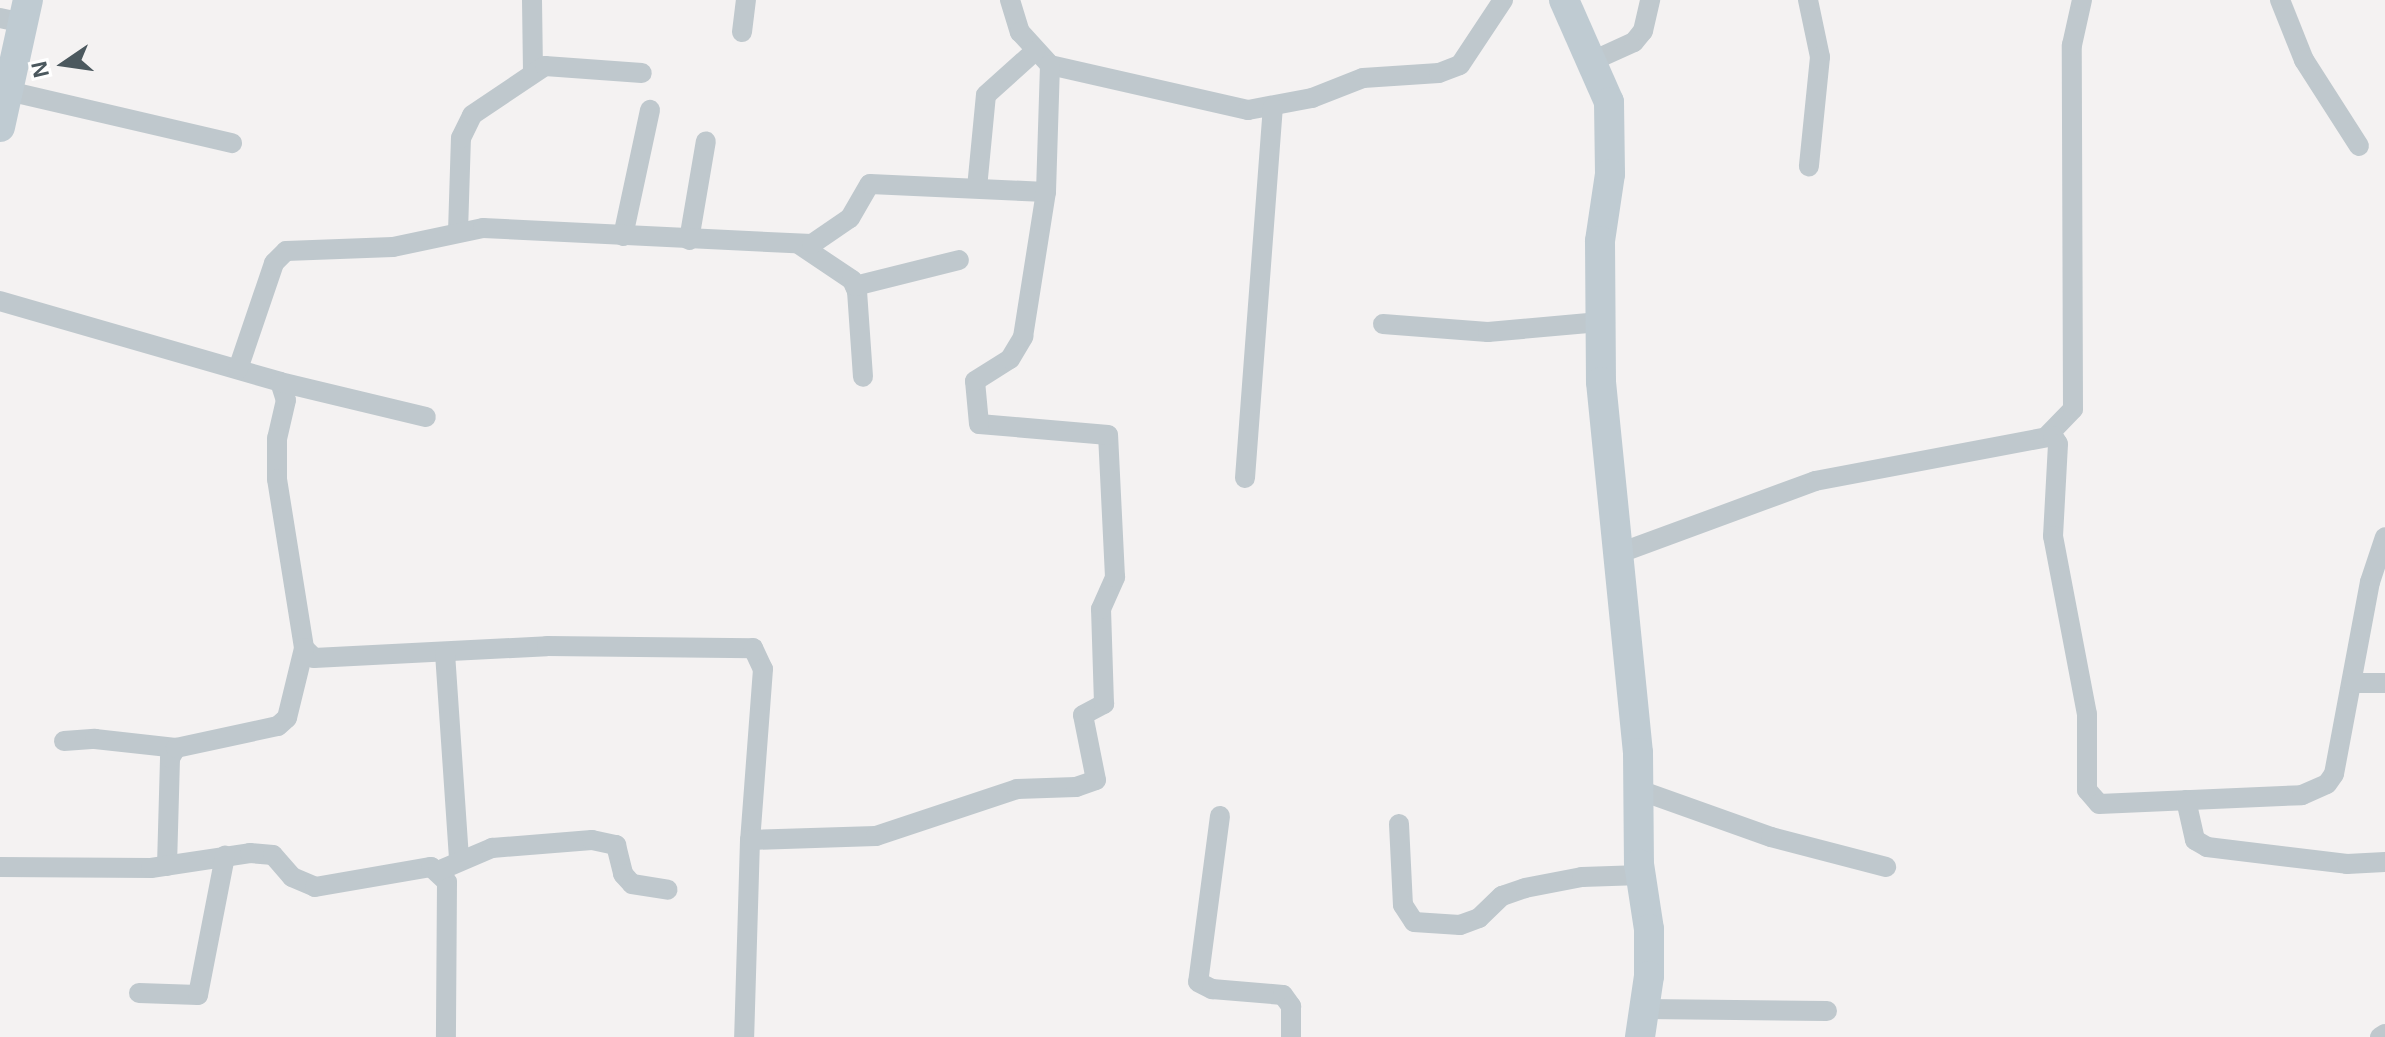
<!DOCTYPE html>
<style>
body{margin:0}
#map{position:relative;width:2385px;height:1037px;overflow:hidden;background:#f4f2f2;font-family:Helvetica,sans-serif}
div>[style]{position:absolute}
.street>*{height:20px;margin:-10px;padding:0 10px;transform-origin:10px;border-radius:10px;background:#bfc8cd}
.secondary>*{height:30px;margin:-15px;padding:0 15px;transform-origin:15px;border-radius:15px;background:#bfcbd2}
span{translate:-50% -50%;white-space:nowrap;text-align:center;line-height:1.15;-webkit-text-stroke:6px #fff;paint-order:stroke}
.north{position:absolute;left:24px;top:24px;width:80px;height:80px;-webkit-text-stroke:6px #fff;paint-order:stroke;rotate:257deg;font-size:22px;font-weight:700;line-height:32px;text-align:center;color:#4b585e}
.north::after{content:'';display:block;margin:auto;width:28px;height:36px;background:#4b585e;clip-path:polygon(50% 0,100% 100%,50% 72%,0 100%)}
</style>
<div id="map">
<div class="street">
<i style="left:532px;top:0;width:71px;rotate:89.2deg"></i>
<i style="left:1010px;top:0;width:34px;rotate:73deg"></i>
<i style="left:1020px;top:32px;width:45px;rotate:47.7deg"></i>
<i style="left:1050px;top:65px;width:203px;rotate:12.8deg"></i>
<i style="left:1248px;top:110px;width:65px;rotate:-10.6deg"></i>
<i style="left:1312px;top:98px;width:55px;rotate:-21.4deg"></i>
<i style="left:1363px;top:78px;width:76px;rotate:-3.8deg"></i>
<i style="left:1439px;top:73px;width:22px;rotate:-21deg"></i>
<i style="left:1460px;top:65px;width:78px;rotate:-56.5deg"></i>
<i style="left:1808px;top:0;width:58px;rotate:78.1deg"></i>
<i style="left:1820px;top:57px;width:110px;rotate:95.8deg"></i>
<i style="left:2280px;top:0;width:65px;rotate:68.2deg"></i>
<i style="left:2304px;top:60px;width:102px;rotate:57.4deg"></i>
<i style="left:0;top:18px;width:24px;rotate:12deg"></i>
<i style="left:742px;top:32px;width:32px;rotate:-83deg"></i>
<i style="left:1590px;top:62px;width:48px;rotate:-24.4deg"></i>
<i style="left:1634px;top:42px;width:14px;rotate:-51deg"></i>
<i style="left:1643px;top:31px;width:32px;rotate:-77deg"></i>
<i style="left:8px;top:91px;width:230px;rotate:13.1deg"></i>
<i style="left:977px;top:188px;width:93px;rotate:-84.5deg"></i>
<i style="left:986px;top:95px;width:66px;rotate:-41.9deg"></i>
<i style="left:458px;top:232px;width:94px;rotate:-88.2deg"></i>
<i style="left:461px;top:138px;width:25px;rotate:-64deg"></i>
<i style="left:472px;top:115px;width:88px;rotate:-33.9deg"></i>
<i style="left:545px;top:66px;width:97px;rotate:4.1deg"></i>
<i style="left:623px;top:236px;width:129px;rotate:-77.9deg"></i>
<i style="left:689px;top:240px;width:100px;rotate:-80.3deg"></i>
<i style="left:800px;top:245px;width:63px;rotate:33.9deg"></i>
<i style="left:852px;top:280px;width:12px;rotate:66deg"></i>
<i style="left:857px;top:291px;width:86px;rotate:86deg"></i>
<i style="left:855px;top:286px;width:107px;rotate:-14deg"></i>
<i style="left:0;top:301px;width:291px;rotate:16.1deg"></i>
<i style="left:280px;top:382px;width:19px;rotate:72deg"></i>
<i style="left:286px;top:400px;width:39px;rotate:103deg"></i>
<i style="left:277px;top:438px;width:41px;rotate:90deg"></i>
<i style="left:277px;top:479px;width:171px;rotate:80.9deg"></i>
<i style="left:304px;top:648px;width:14px;rotate:45deg"></i>
<i style="left:314px;top:658px;width:233px;rotate:-2.9deg"></i>
<i style="left:547px;top:646px;width:206px;rotate:0.6deg"></i>
<i style="left:753px;top:648px;width:23px;rotate:65deg"></i>
<i style="left:763px;top:669px;width:171px;rotate:94.3deg"></i>
<i style="left:750px;top:840px;width:197px;rotate:91.7deg"></i>
<i style="left:1383px;top:324px;width:105px;rotate:4.4deg"></i>
<i style="left:1488px;top:332px;width:112px;rotate:-5.1deg"></i>
<i style="left:238px;top:369px;width:112px;rotate:-71.2deg"></i>
<i style="left:274px;top:263px;width:17px;rotate:-45deg"></i>
<i style="left:286px;top:251px;width:107px;rotate:-2.1deg"></i>
<i style="left:393px;top:247px;width:92px;rotate:-11.9deg"></i>
<i style="left:483px;top:228px;width:329px;rotate:2.8deg"></i>
<i style="left:812px;top:244px;width:46px;rotate:-34.4deg"></i>
<i style="left:850px;top:218px;width:39px;rotate:-60deg"></i>
<i style="left:870px;top:184px;width:176px;rotate:2.6deg"></i>
<i style="left:280px;top:382px;width:150px;rotate:13.5deg"></i>
<i style="left:2048px;top:435px;width:36px;rotate:-46deg"></i>
<i style="left:2073px;top:409px;width:364px;rotate:-90.2deg"></i>
<i style="left:2072px;top:45px;width:46px;rotate:-77.5deg"></i>
<i style="left:1245px;top:478px;width:371px;rotate:-85.7deg"></i>
<i style="left:1617px;top:554px;width:211px;rotate:-20.2deg"></i>
<i style="left:1815px;top:481px;width:242px;rotate:-10.7deg"></i>
<i style="left:2053px;top:436px;width:9px;rotate:58deg"></i>
<i style="left:2058px;top:444px;width:92px;rotate:93.1deg"></i>
<i style="left:2053px;top:536px;width:181px;rotate:79.2deg"></i>
<i style="left:2087px;top:714px;width:76px;rotate:90deg"></i>
<i style="left:2087px;top:790px;width:18px;rotate:49deg"></i>
<i style="left:2099px;top:804px;width:203px;rotate:-2.5deg"></i>
<i style="left:2302px;top:795px;width:27px;rotate:-24deg"></i>
<i style="left:2327px;top:784px;width:12px;rotate:-55deg"></i>
<i style="left:2334px;top:774px;width:195px;rotate:-79.4deg"></i>
<i style="left:2370px;top:582px;width:47px;rotate:-71.6deg"></i>
<i style="left:445px;top:653px;width:208px;rotate:86.1deg"></i>
<i style="left:2353px;top:683px;width:32px"></i>
<i style="left:64px;top:741px;width:31px;rotate:-4deg"></i>
<i style="left:95px;top:739px;width:81px;rotate:6.3deg"></i>
<i style="left:1639px;top:790px;width:140px;rotate:19.6deg"></i>
<i style="left:1771px;top:837px;width:119px;rotate:14.6deg"></i>
<i style="left:2186px;top:800px;width:41px;rotate:77.3deg"></i>
<i style="left:2195px;top:840px;width:14px;rotate:30deg"></i>
<i style="left:2207px;top:847px;width:141px;rotate:6.9deg"></i>
<i style="left:2347px;top:864px;width:38px;rotate:-3deg"></i>
<i style="left:1220px;top:816px;width:167px;rotate:97.5deg"></i>
<i style="left:1198px;top:982px;width:16px;rotate:27deg"></i>
<i style="left:1212px;top:989px;width:71px;rotate:4.8deg"></i>
<i style="left:1283px;top:995px;width:14px;rotate:54deg"></i>
<i style="left:1291px;top:1006px;width:31px;rotate:90deg"></i>
<i style="left:1399px;top:824px;width:81px;rotate:87.2deg"></i>
<i style="left:1403px;top:905px;width:20px;rotate:57deg"></i>
<i style="left:1414px;top:922px;width:46px;rotate:3.7deg"></i>
<i style="left:1460px;top:925px;width:20px;rotate:-20deg"></i>
<i style="left:1479px;top:918px;width:32px;rotate:-44deg"></i>
<i style="left:1502px;top:896px;width:24px;rotate:-19deg"></i>
<i style="left:1525px;top:888px;width:58px;rotate:-10.9deg"></i>
<i style="left:1582px;top:877px;width:59px;rotate:-1.9deg"></i>
<i style="left:750px;top:840px;width:126px;rotate:-1.8deg"></i>
<i style="left:876px;top:836px;width:149px;rotate:-18.4deg"></i>
<i style="left:1017px;top:789px;width:59px;rotate:-1.9deg"></i>
<i style="left:1076px;top:787px;width:21px;rotate:-19deg"></i>
<i style="left:1096px;top:780px;width:66px;rotate:-101.3deg"></i>
<i style="left:1083px;top:715px;width:24px;rotate:-28deg"></i>
<i style="left:1104px;top:704px;width:95px;rotate:-91.8deg"></i>
<i style="left:1101px;top:609px;width:35px;rotate:-66deg"></i>
<i style="left:1115px;top:577px;width:142px;rotate:-92.8deg"></i>
<i style="left:1108px;top:435px;width:129px;rotate:-175.1deg"></i>
<i style="left:979px;top:424px;width:43px;rotate:-95.3deg"></i>
<i style="left:975px;top:381px;width:41px;rotate:-32.2deg"></i>
<i style="left:1010px;top:359px;width:26px;rotate:-59deg"></i>
<i style="left:1023px;top:337px;width:147px;rotate:-81deg"></i>
<i style="left:1046px;top:192px;width:127px;rotate:-88.2deg"></i>
<i style="left:167px;top:866px;width:108px;rotate:-88.4deg"></i>
<i style="left:170px;top:758px;width:12px;rotate:-59deg"></i>
<i style="left:176px;top:748px;width:104px;rotate:-12.2deg"></i>
<i style="left:278px;top:726px;width:12px;rotate:-42deg"></i>
<i style="left:287px;top:718px;width:72px;rotate:-76.3deg"></i>
<i style="left:0;top:867px;width:151px;rotate:0.4deg"></i>
<i style="left:151px;top:868px;width:100px;rotate:-8.6deg"></i>
<i style="left:250px;top:853px;width:23px;rotate:5deg"></i>
<i style="left:273px;top:855px;width:29px;rotate:49deg"></i>
<i style="left:292px;top:877px;width:25px;rotate:23deg"></i>
<i style="left:315px;top:887px;width:118px;rotate:-9.8deg"></i>
<i style="left:431px;top:867px;width:22px;rotate:43deg"></i>
<i style="left:447px;top:882px;width:155px;rotate:90.4deg"></i>
<i style="left:438px;top:871px;width:59px;rotate:-23.1deg"></i>
<i style="left:492px;top:848px;width:100px;rotate:-4.6deg"></i>
<i style="left:592px;top:840px;width:25px;rotate:12deg"></i>
<i style="left:616px;top:845px;width:30px;rotate:76deg"></i>
<i style="left:623px;top:874px;width:13px;rotate:48deg"></i>
<i style="left:632px;top:884px;width:36px;rotate:9deg"></i>
<i style="left:139px;top:993px;width:59px;rotate:1.9deg"></i>
<i style="left:198px;top:995px;width:142px;rotate:-79deg"></i>
<i style="left:1645px;top:1009px;width:182px;rotate:0.6deg"></i>
<i style="left:2380px;top:1037px;width:6px;rotate:-31deg"></i>
</div>
<div class="secondary">
<i style="left:1564px;top:0;width:111px;rotate:66.2deg"></i>
<i style="left:1609px;top:102px;width:72px;rotate:89.2deg"></i>
<i style="left:1610px;top:174px;width:68px;rotate:98.5deg"></i>
<i style="left:1600px;top:241px;width:141px;rotate:89.6deg"></i>
<i style="left:1601px;top:382px;width:373px;rotate:84.3deg"></i>
<i style="left:1638px;top:753px;width:111px;rotate:89.5deg"></i>
<i style="left:1639px;top:864px;width:66px;rotate:81.3deg"></i>
<i style="left:1649px;top:929px;width:47px;rotate:90deg"></i>
<i style="left:1649px;top:976px;width:62px;rotate:98.4deg"></i>
<i style="left:0;top:127px;width:130px;rotate:-77.6deg"></i>
</div>
<div class="north">N</div>
</div>
